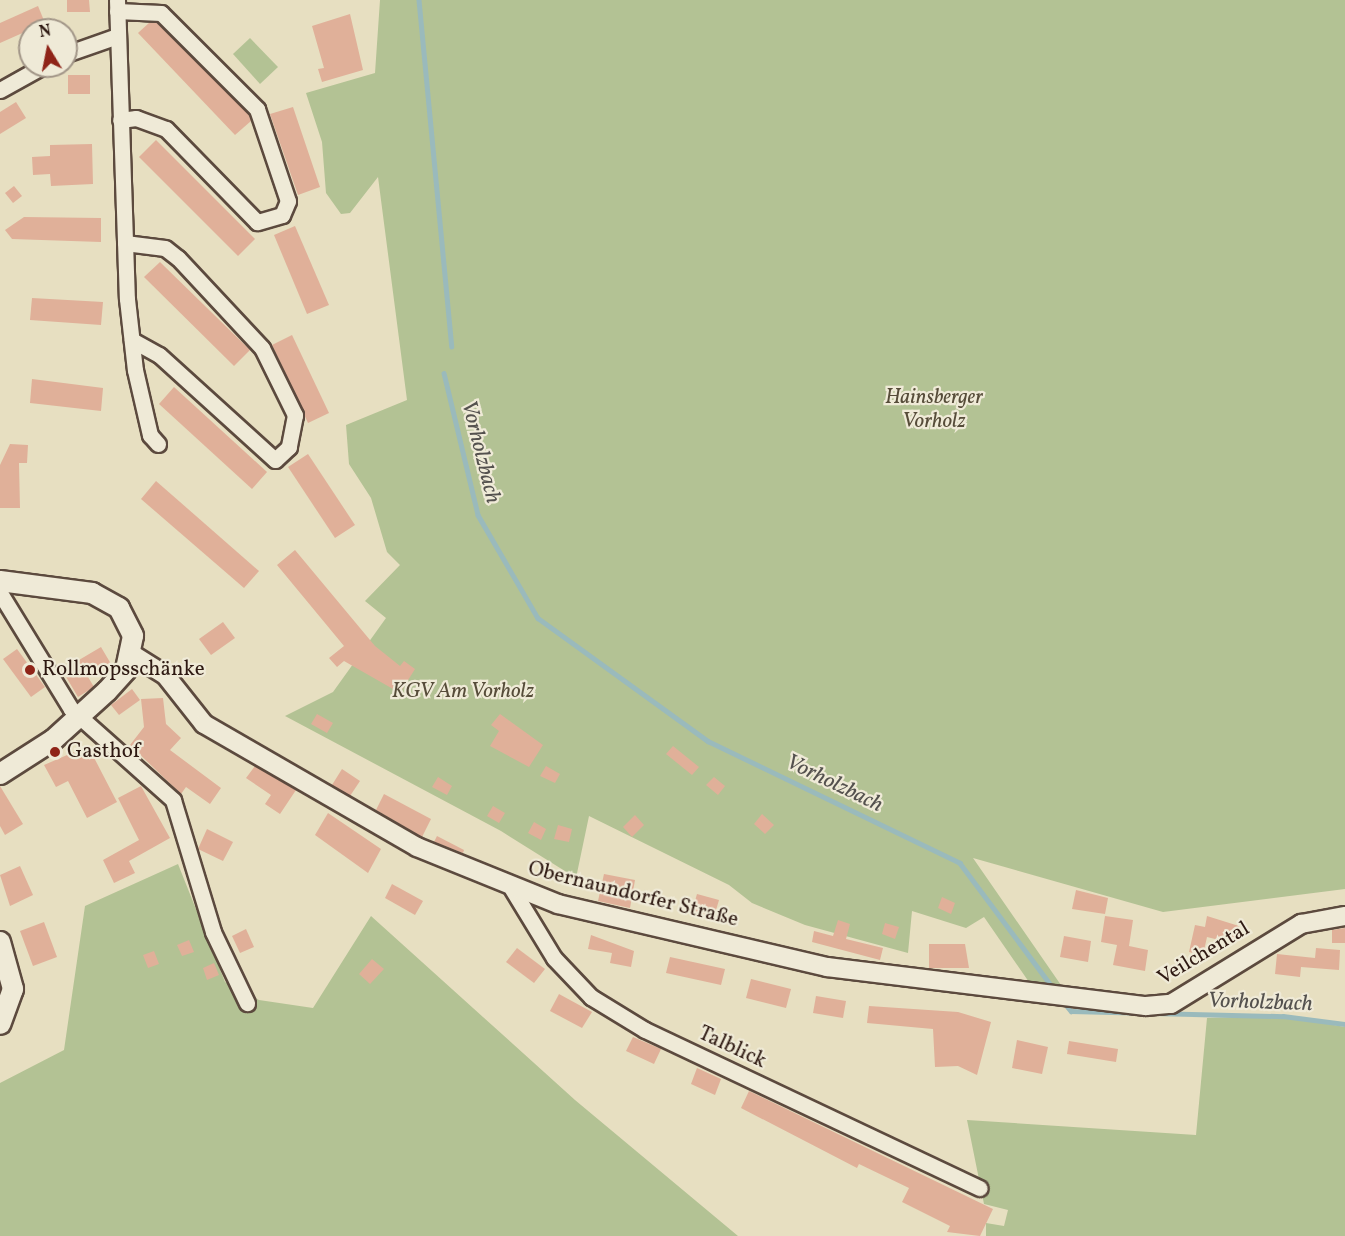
<!DOCTYPE html>
<meta charset="utf-8">
<style>
body{margin:0}
#map{position:relative;width:1345px;height:1236px;overflow:hidden;background:#e7dfc1;font-family:Vollkorn,serif}
div>[style]{position:absolute}
.green>*{inset:0;background:#b3c294}
.stream>*{height:4.5px;margin:-2.25px;padding:0 2.25px;transform-origin:2.25px;border-radius:2.25px;background:#9ababc}
.building>*{inset:0;background:#e0b099}
.roads{filter:drop-shadow(2px 0 #5c4a3e) drop-shadow(-2px 0 #5c4a3e) drop-shadow(0 2px #5c4a3e) drop-shadow(0 -2px #5c4a3e)}
.minor>*{height:15px;margin:-7.5px;padding:0 7.5px;transform-origin:7.5px;border-radius:7.5px;background:#efead7}
.tertiary>*{height:18px;margin:-9px;padding:0 9px;transform-origin:9px;border-radius:9px;background:#efead7}
.secondary>*{height:20px;margin:-10px;padding:0 10px;transform-origin:10px;border-radius:10px;background:#efead7}
.dots>*{width:16px;height:16px;translate:-50% -50%;box-sizing:border-box;border:3px solid #efead7;border-radius:50%}
span{translate:-50% -50%;white-space:nowrap;text-align:center;line-height:1.15;-webkit-text-stroke:4.5px #efead7;paint-order:stroke}
.park-label{font-size:21px;color:#564c39;font-style:italic}
.poi-label{font-size:21px;color:#2e1912}
.left{translate:0 -50%;text-align:left}
.street-label{font-size:21px;color:#2e1912}
.water-label{font-size:22px;color:#54514e;font-style:italic}
.north{position:absolute;left:18px;top:18px;width:60px;height:60px;box-sizing:border-box;background:#efead7;border:2px solid #a29688;border-radius:50%;rotate:350deg;font-size:16px;font-weight:700;line-height:24px;text-align:center;color:#2e1912}
.north::after{content:'';display:block;margin:auto;width:21px;height:27px;background:#8f2418;clip-path:polygon(50% 0,100% 100%,50% 72%,0 100%)}
</style>
<div id="map">
<div class="green">
<i style="clip-path:polygon(380px 0,1345px 0,1345px 889px,1163px 912px,973px 858px,1063px 988px,1031px 985px,984px 917px,966px 928px,912px 911px,908px 953px,805px 925px,752px 903px,729px 885px,589px 816px,576px 878px,501px 831px,285px 716px,333px 692px,386px 618px,365px 601px,400px 565px,387px 552px,371px 498px,349px 464px,346px 425px,407px 400px,378px 177px,350px 213px,341px 214px,326px 193px,322px 142px,306px 93px,375px 73px)"></i>
<i style="clip-path:polygon(250px 38px,278px 67px,260px 84px,233px 54px)"></i>
<i style="clip-path:polygon(178px 864px,225px 982px,259px 1000px,313px 1008px,371px 916px,575px 1100px,738px 1236px,0 1236px,0 1083px,64px 1050px,85px 906px)"></i>
<i style="clip-path:polygon(1283px 1016px,1345px 1027px,1345px 1236px,986px 1236px,986px 1223px,1004px 1226px,1008px 1210px,984px 1204px,967px 1120px,1196px 1135px,1207px 1018px)"></i>
</div>
<div class="stream">
<i style="left:419px;top:0;width:348px;rotate:84.6deg"></i>
<i style="left:444px;top:373px;width:146px;rotate:76.5deg"></i>
<i style="left:478px;top:515px;width:119px;rotate:59.8deg"></i>
<i style="left:538px;top:618px;width:210px;rotate:35.9deg"></i>
<i style="left:708px;top:741px;width:280px;rotate:25.8deg"></i>
<i style="left:960px;top:863px;width:157px;rotate:53.3deg"></i>
<i style="left:1063px;top:1001px;width:13px;rotate:51deg"></i>
<i style="left:1071px;top:1011px;width:212px;rotate:1.4deg"></i>
<i style="left:1283px;top:1016px;width:63px;rotate:7.4deg"></i>
</div>
<div class="building">
<i style="clip-path:polygon(67px 0,89px 0,90px 12px,67px 12px)"></i>
<i style="clip-path:polygon(38px 6px,45px 23px,0 43px,0 23px)"></i>
<i style="clip-path:polygon(350px 14px,363px 70px,322px 82px,318px 69px,324px 68px,312px 26px)"></i>
<i style="clip-path:polygon(150px 22px,157px 23px,249px 114px,251px 121px,235px 135px,138px 33px)"></i>
<i style="clip-path:polygon(68px 75px,90px 75px,90px 94px,68px 94px)"></i>
<i style="clip-path:polygon(16px 102px,26px 118px,0 134px,0 112px)"></i>
<i style="clip-path:polygon(293px 107px,320px 187px,298px 195px,270px 114px)"></i>
<i style="clip-path:polygon(156px 140px,255px 239px,238px 256px,139px 157px)"></i>
<i style="clip-path:polygon(92px 144px,93px 184px,51px 186px,50px 174px,33px 175px,32px 157px,50px 156px,50px 145px)"></i>
<i style="clip-path:polygon(14px 186px,22px 196px,13px 203px,5px 193px)"></i>
<i style="clip-path:polygon(24px 217px,101px 218px,101px 242px,12px 239px,5px 230px)"></i>
<i style="clip-path:polygon(295px 226px,329px 305px,307px 314px,274px 235px)"></i>
<i style="clip-path:polygon(160px 262px,250px 350px,234px 366px,144px 277px)"></i>
<i style="clip-path:polygon(32px 298px,103px 302px,101px 325px,30px 320px)"></i>
<i style="clip-path:polygon(292px 335px,329px 413px,308px 423px,272px 345px)"></i>
<i style="clip-path:polygon(32px 379px,103px 388px,101px 411px,30px 403px)"></i>
<i style="clip-path:polygon(174px 387px,267px 472px,252px 489px,159px 404px)"></i>
<i style="clip-path:polygon(10px 444px,28px 445px,27px 463px,19px 463px,20px 508px,0 508px,0 465px)"></i>
<i style="clip-path:polygon(308px 454px,355px 525px,335px 538px,288px 467px)"></i>
<i style="clip-path:polygon(156px 481px,259px 571px,244px 588px,141px 499px)"></i>
<i style="clip-path:polygon(295px 550px,375px 646px,400px 666px,404px 661px,415px 669px,400px 693px,344px 661px,337px 667px,329px 658px,344px 646px,277px 565px)"></i>
<i style="clip-path:polygon(223px 622px,235px 638px,211px 655px,199px 639px)"></i>
<i style="clip-path:polygon(101px 647px,111px 664px,88px 677px,94px 687px,78px 697px,62px 670px)"></i>
<i style="clip-path:polygon(17px 649px,45px 687px,31px 697px,3px 659px)"></i>
<i style="clip-path:polygon(132px 689px,140px 700px,119px 715px,111px 705px)"></i>
<i style="clip-path:polygon(163px 698px,166px 724px,181px 738px,170px 750px,221px 788px,210px 804px,186px 787px,181px 794px,130px 745px,144px 727px,141px 699px)"></i>
<i style="clip-path:polygon(317px 714px,333px 723px,327px 733px,311px 724px)"></i>
<i style="clip-path:polygon(500px 714px,543px 745px,529px 767px,490px 746px,499px 731px,491px 725px)"></i>
<i style="clip-path:polygon(88px 746px,117px 802px,87px 818px,68px 781px,56px 787px,44px 765px)"></i>
<i style="clip-path:polygon(673px 746px,699px 767px,692px 775px,666px 754px)"></i>
<i style="clip-path:polygon(255px 766px,296px 790px,280px 814px,265px 804px,271px 795px,246px 778px)"></i>
<i style="clip-path:polygon(546px 766px,560px 774px,555px 783px,540px 776px)"></i>
<i style="clip-path:polygon(342px 769px,360px 781px,350px 796px,332px 785px)"></i>
<i style="clip-path:polygon(438px 777px,452px 786px,447px 795px,432px 787px)"></i>
<i style="clip-path:polygon(714px 777px,725px 786px,718px 795px,706px 785px)"></i>
<i style="clip-path:polygon(0 786px,23px 824px,5px 835px,0 826px)"></i>
<i style="clip-path:polygon(141px 786px,170px 838px,129px 861px,135px 873px,114px 883px,103px 860px,139px 840px,118px 798px)"></i>
<i style="clip-path:polygon(384px 794px,431px 819px,422px 837px,376px 810px)"></i>
<i style="clip-path:polygon(493px 806px,505px 813px,499px 823px,487px 816px)"></i>
<i style="clip-path:polygon(328px 813px,381px 849px,368px 873px,315px 835px)"></i>
<i style="clip-path:polygon(762px 814px,774px 825px,765px 834px,754px 824px)"></i>
<i style="clip-path:polygon(635px 815px,644px 825px,632px 837px,623px 827px)"></i>
<i style="clip-path:polygon(534px 822px,546px 829px,541px 840px,528px 833px)"></i>
<i style="clip-path:polygon(558px 825px,572px 829px,569px 842px,554px 839px)"></i>
<i style="clip-path:polygon(207px 829px,233px 842px,223px 861px,198px 849px)"></i>
<i style="clip-path:polygon(437px 836px,464px 850px,463px 853px,434px 842px)"></i>
<i style="clip-path:polygon(20px 866px,33px 895px,10px 906px,0 875px)"></i>
<i style="clip-path:polygon(604px 874px,635px 880px,630px 908px,598px 901px)"></i>
<i style="clip-path:polygon(392px 884px,423px 901px,415px 915px,385px 898px)"></i>
<i style="clip-path:polygon(1076px 890px,1108px 898px,1105px 914px,1072px 909px)"></i>
<i style="clip-path:polygon(697px 894px,719px 900px,714px 917px,692px 911px)"></i>
<i style="clip-path:polygon(942px 897px,955px 903px,951px 914px,938px 908px)"></i>
<i style="clip-path:polygon(1105px 916px,1133px 920px,1129px 946px,1148px 950px,1145px 971px,1113px 965px,1117px 945px,1101px 942px)"></i>
<i style="clip-path:polygon(1207px 916px,1239px 926px,1235px 944px,1207px 937px,1203px 955px,1189px 952px,1195px 925px,1205px 927px)"></i>
<i style="clip-path:polygon(838px 920px,850px 924px,846px 939px,883px 948px,880px 960px,812px 942px,814px 931px,833px 936px)"></i>
<i style="clip-path:polygon(44px 922px,57px 957px,33px 966px,20px 931px)"></i>
<i style="clip-path:polygon(885px 923px,899px 927px,895px 939px,882px 934px)"></i>
<i style="clip-path:polygon(1345px 928px,1345px 943px,1332px 943px,1332px 930px)"></i>
<i style="clip-path:polygon(246px 929px,254px 947px,240px 953px,232px 936px)"></i>
<i style="clip-path:polygon(591px 935px,634px 951px,631px 967px,610px 963px,612px 953px,588px 949px)"></i>
<i style="clip-path:polygon(1064px 936px,1091px 941px,1088px 962px,1060px 957px)"></i>
<i style="clip-path:polygon(189px 940px,194px 952px,182px 956px,177px 945px)"></i>
<i style="clip-path:polygon(929px 944px,965px 944px,969px 968px,929px 968px)"></i>
<i style="clip-path:polygon(517px 948px,545px 969px,534px 983px,506px 962px)"></i>
<i style="clip-path:polygon(1316px 948px,1340px 950px,1339px 970px,1301px 967px,1300px 977px,1275px 974px,1277px 954px,1315px 958px)"></i>
<i style="clip-path:polygon(154px 951px,159px 964px,148px 968px,143px 955px)"></i>
<i style="clip-path:polygon(670px 957px,725px 969px,721px 985px,666px 973px)"></i>
<i style="clip-path:polygon(372px 959px,384px 969px,370px 984px,359px 974px)"></i>
<i style="clip-path:polygon(214px 963px,219px 975px,207px 980px,203px 968px)"></i>
<i style="clip-path:polygon(751px 979px,791px 989px,786px 1008px,746px 998px)"></i>
<i style="clip-path:polygon(559px 994px,592px 1012px,582px 1028px,550px 1011px)"></i>
<i style="clip-path:polygon(816px 996px,846px 1001px,843px 1018px,813px 1013px)"></i>
<i style="clip-path:polygon(869px 1006px,958px 1012px,991px 1022px,977px 1075px,958px 1066px,935px 1067px,933px 1029px,867px 1023px)"></i>
<i style="clip-path:polygon(633px 1037px,661px 1049px,654px 1064px,626px 1051px)"></i>
<i style="clip-path:polygon(1017px 1040px,1048px 1047px,1042px 1074px,1012px 1068px)"></i>
<i style="clip-path:polygon(1069px 1041px,1118px 1049px,1116px 1062px,1067px 1054px)"></i>
<i style="clip-path:polygon(697px 1068px,721px 1079px,715px 1095px,691px 1084px)"></i>
<i style="clip-path:polygon(749px 1091px,993px 1209px,980px 1236px,947px 1232px,950px 1226px,902px 1202px,909px 1188px,859px 1164px,857px 1168px,741px 1108px)"></i>
</div>
<div class="roads">
<div class="minor">
<i style="left:117px;top:0;width:299px;rotate:88.1deg"></i>
<i style="left:127px;top:299px;width:71px;rotate:83.6deg"></i>
<i style="left:135px;top:370px;width:67px;rotate:77deg"></i>
<i style="left:150px;top:435px;width:12px;rotate:48deg"></i>
<i style="left:117px;top:11px;width:44px;rotate:2.6deg"></i>
<i style="left:161px;top:13px;width:136px;rotate:45deg"></i>
<i style="left:257px;top:109px;width:97px;rotate:71.4deg"></i>
<i style="left:288px;top:201px;width:15px;rotate:113deg"></i>
<i style="left:282px;top:215px;width:26px;rotate:164deg"></i>
<i style="left:257px;top:222px;width:130px;rotate:-134.4deg"></i>
<i style="left:166px;top:129px;width:32px;rotate:-160deg"></i>
<i style="left:136px;top:118px;width:16px;rotate:173deg"></i>
<i style="left:66px;top:54px;width:54px;rotate:-19.4deg"></i>
<i style="left:0;top:90px;width:49px;rotate:-29.2deg"></i>
<i style="left:125px;top:243px;width:40px;rotate:7.1deg"></i>
<i style="left:165px;top:248px;width:16px;rotate:38deg"></i>
<i style="left:178px;top:258px;width:123px;rotate:47deg"></i>
<i style="left:262px;top:348px;width:75px;rotate:63.8deg"></i>
<i style="left:295px;top:415px;width:33px;rotate:101deg"></i>
<i style="left:289px;top:447px;width:19px;rotate:137deg"></i>
<i style="left:275px;top:460px;width:156px;rotate:-137.8deg"></i>
<i style="left:159px;top:355px;width:31px;rotate:-151deg"></i>
<i style="left:0;top:593px;width:136px;rotate:58.5deg"></i>
<i style="left:71px;top:709px;width:137px;rotate:41.7deg"></i>
<i style="left:173px;top:800px;width:138px;rotate:73.1deg"></i>
<i style="left:213px;top:932px;width:79px;rotate:64.4deg"></i>
<i style="left:512px;top:889px;width:81px;rotate:58.7deg"></i>
<i style="left:554px;top:958px;width:54px;rotate:46.5deg"></i>
<i style="left:591px;top:997px;width:63px;rotate:31.4deg"></i>
<i style="left:645px;top:1030px;width:370px;rotate:25.3deg"></i>
</div>
<div class="tertiary">
<i style="left:133px;top:655px;width:39px;rotate:32deg"></i>
<i style="left:166px;top:676px;width:61px;rotate:51.6deg"></i>
<i style="left:204px;top:724px;width:246px;rotate:30deg"></i>
<i style="left:417px;top:847px;width:152px;rotate:22deg"></i>
<i style="left:558px;top:904px;width:276px;rotate:13.2deg"></i>
<i style="left:827px;top:967px;width:321px;rotate:7deg"></i>
<i style="left:1146px;top:1006px;width:25px;rotate:-5deg"></i>
<i style="left:1171px;top:1004px;width:153px;rotate:-31.6deg"></i>
<i style="left:1301px;top:924px;width:45px;rotate:-10.3deg"></i>
</div>
<div class="secondary">
<i style="left:0;top:581px;width:93px;rotate:7.4deg"></i>
<i style="left:92px;top:593px;width:31px;rotate:29deg"></i>
<i style="left:119px;top:608px;width:31px;rotate:63deg"></i>
<i style="left:133px;top:636px;width:35px;rotate:102deg"></i>
<i style="left:126px;top:670px;width:28px;rotate:132deg"></i>
<i style="left:107px;top:691px;width:73px;rotate:137.8deg"></i>
<i style="left:53px;top:740px;width:63px;rotate:147.3deg"></i>
<i style="left:0;top:942px;width:49px;rotate:74.5deg"></i>
<i style="left:13px;top:989px;width:37px;rotate:110deg"></i>
</div>
</div>
<div class="dots">
<i style="left:30px;top:670px;background:#8f2418"></i>
<i style="left:55px;top:752px;background:#8f2418"></i>
</div>
<div class="park-label">
<span style="left:934px;top:410px">Hainsberger<br>Vorholz</span>
<span style="left:463px;top:692px">KGV Am Vorholz</span>
</div>
<div class="poi-label">
<span class="left" style="left:42px;top:670px">Rollmopsschänke</span>
<span class="left" style="left:67px;top:752px">Gasthof</span>
</div>
<div class="street-label">
<span style="left:633px;top:895px;rotate:14deg">Obernaundorfer Straße</span>
<span style="left:1204px;top:954px;rotate:-31deg">Veilchental</span>
<span style="left:732px;top:1048px;rotate:25deg">Talblick</span>
</div>
<div class="water-label">
<span style="left:480px;top:452px;rotate:76deg">Vorholzbach</span>
<span style="left:834px;top:784px;rotate:26deg">Vorholzbach</span>
<span style="left:1260px;top:1003px;rotate:2deg">Vorholzbach</span>
</div>
<div class="north">N</div>
</div>
